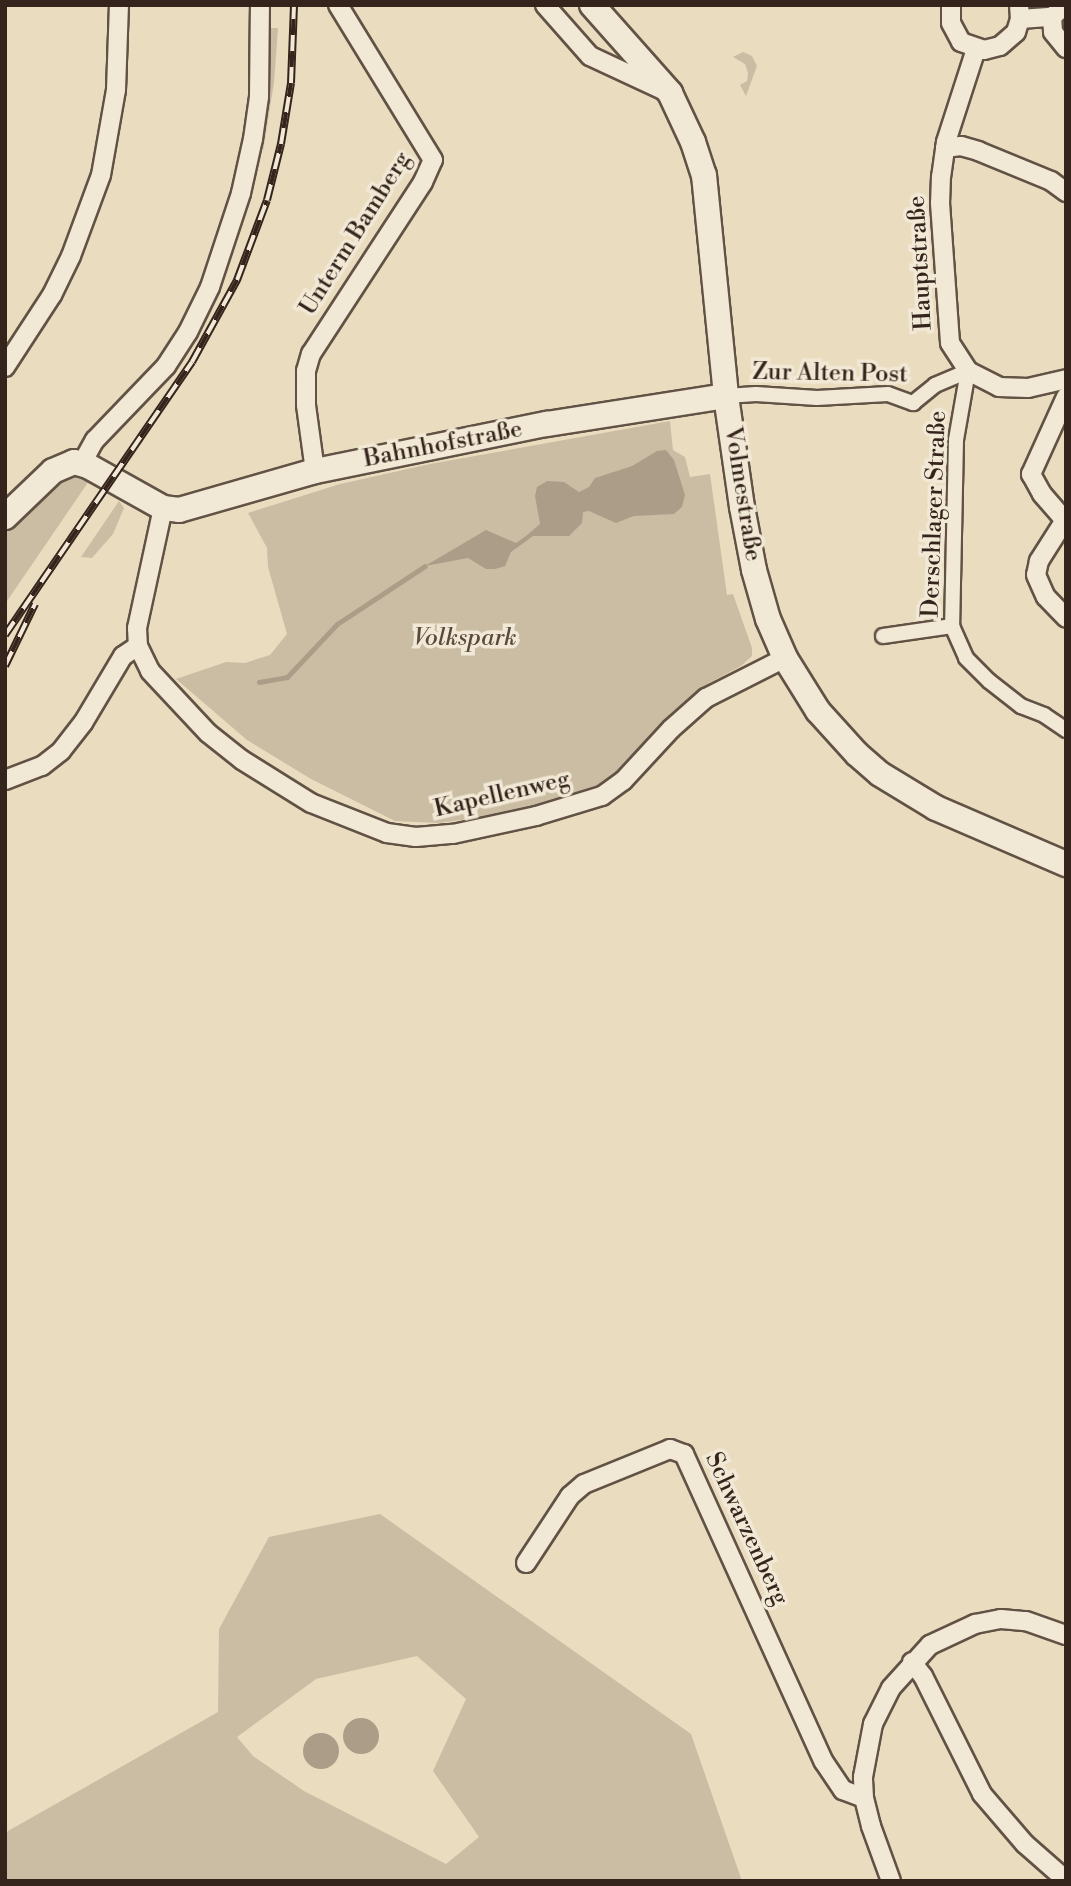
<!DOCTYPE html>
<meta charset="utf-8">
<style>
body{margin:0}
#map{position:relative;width:1071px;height:1886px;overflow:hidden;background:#eadcbf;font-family:"Libre Bodoni",serif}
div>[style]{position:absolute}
.green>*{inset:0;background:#cbbda3}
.water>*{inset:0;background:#ac9d88}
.round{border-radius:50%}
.stream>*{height:5px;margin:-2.5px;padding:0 2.5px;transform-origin:2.5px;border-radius:2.5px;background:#ac9d88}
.roads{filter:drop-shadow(2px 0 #625245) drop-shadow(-2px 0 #625245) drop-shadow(0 2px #625245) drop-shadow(0 -2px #625245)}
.pedestrian>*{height:14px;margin:-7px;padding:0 7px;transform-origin:7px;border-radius:7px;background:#f1e8d5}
.minor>*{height:18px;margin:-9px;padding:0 9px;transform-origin:9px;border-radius:9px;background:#f1e8d5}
.secondary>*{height:24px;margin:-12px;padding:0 12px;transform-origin:12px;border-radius:12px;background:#f1e8d5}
.rail>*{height:8px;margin-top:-4px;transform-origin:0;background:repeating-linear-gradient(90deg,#f1e8d5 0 16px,#35241c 0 32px);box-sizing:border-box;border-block:2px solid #35241c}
span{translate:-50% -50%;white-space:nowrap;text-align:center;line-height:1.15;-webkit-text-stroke:7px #f1e8d5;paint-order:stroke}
.street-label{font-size:24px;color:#35241c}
.park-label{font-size:24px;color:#5a4a3e;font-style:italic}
.frame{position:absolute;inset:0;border:7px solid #35241c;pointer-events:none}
</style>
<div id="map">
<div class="green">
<i style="clip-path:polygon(264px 28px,278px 28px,274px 83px,263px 151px)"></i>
<i style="clip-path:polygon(743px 52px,752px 56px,757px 66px,746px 96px,740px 85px,747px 81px,748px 73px,745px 64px,733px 57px)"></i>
<i style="clip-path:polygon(670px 421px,673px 450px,685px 457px,690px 477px,710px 474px,727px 595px,733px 594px,752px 648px,752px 656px,741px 666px,709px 683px,672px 713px,606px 785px,564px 799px,492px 816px,438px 823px,395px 821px,311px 779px,247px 740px,176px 679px,226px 662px,245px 663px,270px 655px,287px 634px,268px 567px,267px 548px,248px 513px,340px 484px,430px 464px)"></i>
<i style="clip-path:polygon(67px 476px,89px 481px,5px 604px,5px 529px,51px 485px)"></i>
<i style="clip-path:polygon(119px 501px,124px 508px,113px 534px,92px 558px,81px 557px)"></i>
<i style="clip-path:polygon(evenodd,380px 1514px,691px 1734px,742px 1881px,5px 1881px,5px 1835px,8px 1831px,218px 1712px,219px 1629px,269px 1537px,380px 1514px,417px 1656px,466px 1699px,433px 1771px,479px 1837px,446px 1864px,304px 1791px,253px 1756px,237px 1737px,316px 1679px,417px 1656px)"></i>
</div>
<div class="water">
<i style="clip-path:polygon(666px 450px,674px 460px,685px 495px,682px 507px,674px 514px,634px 516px,616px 523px,589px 511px,583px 512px,582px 523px,569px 536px,533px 536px,511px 552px,505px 566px,495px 569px,486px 569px,468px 558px,425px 566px,486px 530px,516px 543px,526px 536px,540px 524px,535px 496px,537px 487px,547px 481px,564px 482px,579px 492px,589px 487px,595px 478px,632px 466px,657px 451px)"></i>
<i class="round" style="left:343px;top:1718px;width:36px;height:36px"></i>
<i class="round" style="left:303px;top:1733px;width:36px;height:36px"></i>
</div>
<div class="stream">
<i style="left:259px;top:682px;width:28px;rotate:-10deg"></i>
<i style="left:287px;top:677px;width:73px;rotate:-46.7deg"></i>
<i style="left:337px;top:624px;width:105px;rotate:-33.4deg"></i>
</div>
<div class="roads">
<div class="pedestrian">
<i style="left:968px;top:371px;width:70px;rotate:99.9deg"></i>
<i style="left:956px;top:440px;width:186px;rotate:91.2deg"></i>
<i style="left:952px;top:626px;width:35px;rotate:66deg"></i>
<i style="left:966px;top:658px;width:33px;rotate:45deg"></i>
<i style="left:989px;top:681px;width:41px;rotate:38deg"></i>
<i style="left:1021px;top:706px;width:25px;rotate:21deg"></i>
<i style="left:1044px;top:715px;width:27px;rotate:34deg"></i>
<i style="left:726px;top:396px;width:30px;rotate:-4deg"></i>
<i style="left:756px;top:394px;width:61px;rotate:3.8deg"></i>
<i style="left:817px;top:398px;width:71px;rotate:-3.2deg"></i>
<i style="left:888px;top:394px;width:27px;rotate:20deg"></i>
<i style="left:913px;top:403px;width:28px;rotate:-39deg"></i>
<i style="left:935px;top:385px;width:36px;rotate:-23deg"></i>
<i style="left:883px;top:636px;width:70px;rotate:-8.2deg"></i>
</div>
<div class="minor">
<i style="left:545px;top:5px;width:68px;rotate:48.6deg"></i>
<i style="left:590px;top:56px;width:83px;rotate:25deg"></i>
<i style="left:951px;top:5px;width:18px;rotate:90deg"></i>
<i style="left:951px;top:23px;width:21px;rotate:62deg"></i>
<i style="left:961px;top:42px;width:24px;rotate:19deg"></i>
<i style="left:984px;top:50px;width:16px;rotate:-14deg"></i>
<i style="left:1000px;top:46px;width:21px;rotate:-41deg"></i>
<i style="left:1016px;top:32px;width:14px;rotate:-73deg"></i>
<i style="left:1020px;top:19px;width:14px;rotate:-94deg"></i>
<i style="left:1052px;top:17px;width:15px;rotate:86deg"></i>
<i style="left:1053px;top:32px;width:21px;rotate:51deg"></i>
<i style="left:1020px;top:19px;width:32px;rotate:-4deg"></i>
<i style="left:1052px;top:17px;width:18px;rotate:-43deg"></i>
<i style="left:976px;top:49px;width:98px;rotate:107.9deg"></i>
<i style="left:946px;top:142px;width:34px;rotate:98deg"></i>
<i style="left:941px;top:176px;width:27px;rotate:92deg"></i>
<i style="left:940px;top:203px;width:140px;rotate:85.9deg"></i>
<i style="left:950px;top:343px;width:33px;rotate:57deg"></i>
<i style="left:968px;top:371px;width:35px;rotate:27deg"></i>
<i style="left:999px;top:387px;width:29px;rotate:2deg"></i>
<i style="left:1028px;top:388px;width:39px;rotate:-13deg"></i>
<i style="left:945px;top:148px;width:16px;rotate:-7deg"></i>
<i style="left:961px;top:146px;width:18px;rotate:16deg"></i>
<i style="left:978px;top:151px;width:79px;rotate:22.3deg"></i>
<i style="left:1051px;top:181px;width:19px;rotate:36deg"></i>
<i style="left:5px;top:367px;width:86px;rotate:-56.9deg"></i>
<i style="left:52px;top:295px;width:43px;rotate:-64deg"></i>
<i style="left:71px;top:256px;width:86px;rotate:-69.7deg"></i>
<i style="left:101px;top:175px;width:86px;rotate:-80deg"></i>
<i style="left:116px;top:90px;width:85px;rotate:-88deg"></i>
<i style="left:1066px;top:397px;width:85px;rotate:114.4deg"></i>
<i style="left:1031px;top:474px;width:23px;rotate:61deg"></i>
<i style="left:1042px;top:494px;width:35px;rotate:49deg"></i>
<i style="left:1065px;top:520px;width:49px;rotate:122.4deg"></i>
<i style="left:1039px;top:561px;width:14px;rotate:102deg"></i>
<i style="left:1036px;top:575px;width:24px;rotate:66deg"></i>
<i style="left:1046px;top:597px;width:29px;rotate:46deg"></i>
<i style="left:82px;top:463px;width:26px;rotate:-61deg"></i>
<i style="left:95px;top:440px;width:103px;rotate:-46.2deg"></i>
<i style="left:166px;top:366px;width:40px;rotate:-57.1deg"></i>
<i style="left:188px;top:332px;width:50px;rotate:-63.9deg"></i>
<i style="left:210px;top:287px;width:99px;rotate:-71.7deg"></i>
<i style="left:241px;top:193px;width:55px;rotate:-77.5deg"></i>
<i style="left:253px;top:139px;width:42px;rotate:-81.9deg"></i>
<i style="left:259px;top:97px;width:92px;rotate:-89.4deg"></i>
<i style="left:315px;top:471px;width:67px;rotate:-97.8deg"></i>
<i style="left:306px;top:405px;width:34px;rotate:-90deg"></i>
<i style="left:306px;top:371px;width:18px;rotate:-74deg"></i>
<i style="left:311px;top:354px;width:205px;rotate:-56.9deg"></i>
<i style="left:423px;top:182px;width:24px;rotate:-66deg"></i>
<i style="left:433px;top:160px;width:182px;rotate:-121.5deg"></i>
<i style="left:163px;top:508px;width:123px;rotate:102.2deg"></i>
<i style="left:137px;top:628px;width:18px;rotate:87deg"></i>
<i style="left:138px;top:646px;width:28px;rotate:64deg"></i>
<i style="left:150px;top:671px;width:85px;rotate:46.9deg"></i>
<i style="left:208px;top:733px;width:43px;rotate:38.5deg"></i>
<i style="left:242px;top:760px;width:81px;rotate:31.9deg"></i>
<i style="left:311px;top:803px;width:82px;rotate:21.5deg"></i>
<i style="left:387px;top:833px;width:29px;rotate:8deg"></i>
<i style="left:416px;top:837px;width:37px;rotate:-5deg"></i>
<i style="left:453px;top:834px;width:85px;rotate:-12.2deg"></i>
<i style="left:536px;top:816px;width:69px;rotate:-16.9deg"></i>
<i style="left:602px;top:796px;width:26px;rotate:-36deg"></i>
<i style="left:623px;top:781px;width:71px;rotate:-47.3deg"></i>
<i style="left:671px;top:729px;width:47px;rotate:-41.5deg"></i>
<i style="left:706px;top:698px;width:89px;rotate:-26.9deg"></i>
<i style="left:5px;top:780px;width:40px;rotate:-21deg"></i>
<i style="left:42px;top:766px;width:24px;rotate:-38deg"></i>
<i style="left:61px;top:751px;width:36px;rotate:-52deg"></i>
<i style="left:83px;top:723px;width:78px;rotate:-59.2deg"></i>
<i style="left:123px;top:656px;width:18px;rotate:-34deg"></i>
<i style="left:526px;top:1563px;width:80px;rotate:-56.7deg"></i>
<i style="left:570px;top:1496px;width:18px;rotate:-41deg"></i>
<i style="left:584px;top:1484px;width:93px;rotate:-22.1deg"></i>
<i style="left:670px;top:1449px;width:15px;rotate:20deg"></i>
<i style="left:684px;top:1454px;width:338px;rotate:65.6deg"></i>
<i style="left:824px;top:1762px;width:34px;rotate:56deg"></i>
<i style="left:843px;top:1790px;width:22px;rotate:21deg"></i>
<i style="left:912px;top:1662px;width:18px;rotate:52deg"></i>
<i style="left:923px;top:1676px;width:132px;rotate:63.4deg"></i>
<i style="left:982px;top:1794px;width:66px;rotate:49.3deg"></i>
<i style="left:1025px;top:1844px;width:55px;rotate:41.3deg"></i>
<i style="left:891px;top:1881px;width:59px;rotate:-110deg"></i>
<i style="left:871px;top:1826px;width:29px;rotate:-104deg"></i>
<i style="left:864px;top:1798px;width:21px;rotate:-93deg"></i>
<i style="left:863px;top:1777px;width:54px;rotate:-79.3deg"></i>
<i style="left:873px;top:1724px;width:40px;rotate:-63.4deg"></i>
<i style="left:891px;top:1688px;width:58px;rotate:-47.8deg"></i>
<i style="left:930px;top:1645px;width:50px;rotate:-25deg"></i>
<i style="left:975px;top:1624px;width:26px;rotate:-11deg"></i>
<i style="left:1001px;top:1619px;width:25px;rotate:5deg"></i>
<i style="left:1026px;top:1621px;width:42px;rotate:19.3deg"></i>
</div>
<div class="secondary">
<i style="left:592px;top:5px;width:118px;rotate:48.4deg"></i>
<i style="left:670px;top:93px;width:54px;rotate:64.9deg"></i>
<i style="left:693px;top:142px;width:35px;rotate:72deg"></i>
<i style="left:704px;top:175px;width:222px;rotate:84.3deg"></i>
<i style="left:726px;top:396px;width:112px;rotate:81.8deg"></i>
<i style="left:742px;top:507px;width:64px;rotate:79.2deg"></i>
<i style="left:754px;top:570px;width:51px;rotate:74.1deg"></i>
<i style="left:768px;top:619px;width:43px;rotate:66.4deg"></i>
<i style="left:785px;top:658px;width:62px;rotate:58.1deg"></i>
<i style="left:818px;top:711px;width:58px;rotate:47.8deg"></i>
<i style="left:857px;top:754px;width:30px;rotate:41deg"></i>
<i style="left:880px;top:774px;width:66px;rotate:31.3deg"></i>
<i style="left:936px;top:808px;width:142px;rotate:23.3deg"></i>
<i style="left:5px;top:517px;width:66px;rotate:-43.8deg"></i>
<i style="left:53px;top:471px;width:23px;rotate:-23deg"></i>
<i style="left:74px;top:462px;width:15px;rotate:16deg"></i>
<i style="left:88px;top:466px;width:86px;rotate:29.2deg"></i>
<i style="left:163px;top:508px;width:16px;rotate:7deg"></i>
<i style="left:179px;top:510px;width:141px;rotate:-16deg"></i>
<i style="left:315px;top:471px;width:237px;rotate:-11.5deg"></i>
<i style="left:547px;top:424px;width:181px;rotate:-8.9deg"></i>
</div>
</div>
<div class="rail">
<i style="left:5px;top:635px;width:331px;rotate:-55.6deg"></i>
<i style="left:192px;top:362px;width:94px;rotate:-61.2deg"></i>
<i style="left:237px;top:280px;width:85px;rotate:-69.4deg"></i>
<i style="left:267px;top:200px;width:58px;rotate:-76deg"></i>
<i style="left:281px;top:144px;width:62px;rotate:-80.7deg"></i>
<i style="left:291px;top:83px;width:78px;rotate:-87.8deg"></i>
<i style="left:5px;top:666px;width:69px;rotate:-64.2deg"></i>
</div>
<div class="street-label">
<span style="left:356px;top:234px;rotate:-58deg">Unterm Bamberg</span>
<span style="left:921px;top:263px;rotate:-93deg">Hauptstraße</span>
<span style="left:830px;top:374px;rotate:1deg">Zur Alten Post</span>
<span style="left:443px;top:445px;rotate:-11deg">Bahnhofstraße</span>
<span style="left:742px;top:494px;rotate:81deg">Volmestraße</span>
<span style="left:935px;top:514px;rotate:-88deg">Derschlager Straße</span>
<span style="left:502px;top:795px;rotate:-13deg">Kapellenweg</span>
<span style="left:746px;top:1529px;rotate:65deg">Schwarzenberg</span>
</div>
<div class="park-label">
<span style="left:465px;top:639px">Volkspark</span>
</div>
<div class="frame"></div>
</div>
